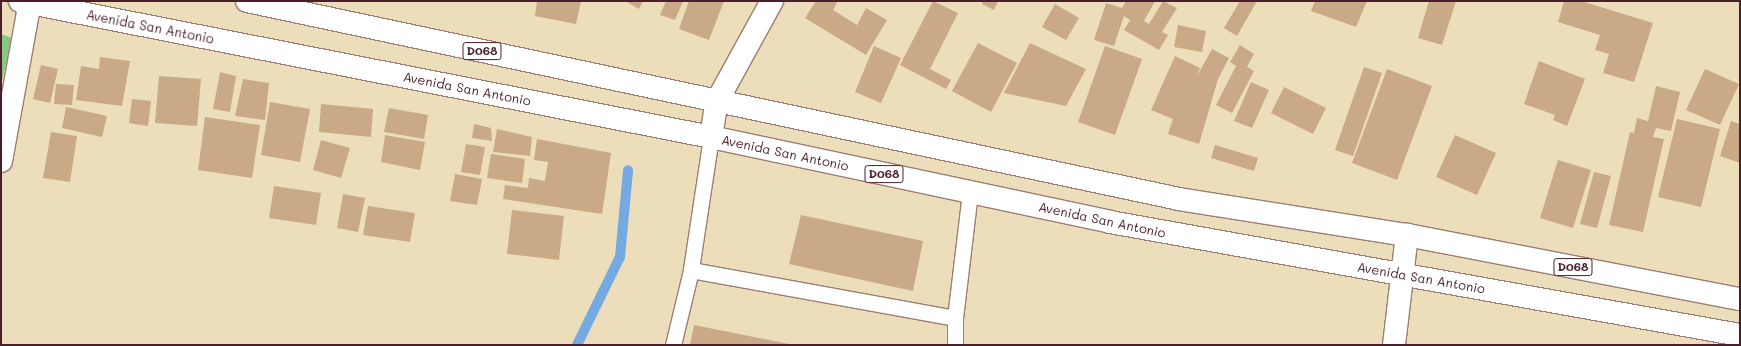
<!DOCTYPE html>
<style>
body{margin:0}
#map{position:relative;width:1741px;height:346px;overflow:hidden;background:#ecdebb;font-family:Mali,sans-serif}
div>[style]{position:absolute}
.green>*{inset:0;background:#88c982}
.stream>*{height:10px;margin:-5px;padding:0 5px;transform-origin:5px;border-radius:5px;background:#75a9e2}
.building>*{inset:0;background:#caa987}
.roads{filter:drop-shadow(1px 0 #9b7e73) drop-shadow(-1px 0 #9b7e73) drop-shadow(0 1px #9b7e73) drop-shadow(0 -1px #9b7e73)}
.service>*{height:15px;margin:-7.5px;padding:0 7.5px;transform-origin:7.5px;border-radius:7.5px;background:#fff}
.minor>*{height:22px;margin:-11px;padding:0 11px;transform-origin:11px;border-radius:11px;background:#fff}
.primary>*{height:22px;margin:-11px;padding:0 11px;transform-origin:11px;border-radius:11px;background:#fff}
span{translate:-50% -50%;white-space:nowrap;text-align:center;line-height:1.15;-webkit-text-stroke:3px #fff;paint-order:stroke}
.shield-label span{padding:1px 3px;background:#fff;border:1px solid;border-radius:3px;-webkit-text-stroke-width:0}
.shield-label{font-size:12px;color:#4a1f2b;font-weight:700}
.street-label{font-size:13px;color:#4a1f2b}
.frame{position:absolute;inset:0;border:2px solid #4a1f2b;pointer-events:none}
</style>
<div id="map">
<div class="green">
<i style="clip-path:polygon(1px 34px,12px 38px,1px 85px)"></i>
</div>
<div class="stream">
<i style="left:577px;top:345px;width:98px;rotate:-64deg"></i>
<i style="left:620px;top:257px;width:87px;rotate:-84.7deg"></i>
</div>
<div class="building">
<i style="clip-path:polygon(537px 1px,581px 1px,576px 24px,535px 16px)"></i>
<i style="clip-path:polygon(625px 1px,643px 1px,639px 9px)"></i>
<i style="clip-path:polygon(666px 1px,683px 1px,675px 20px,660px 15px)"></i>
<i style="clip-path:polygon(689px 1px,724px 1px,709px 40px,679px 29px)"></i>
<i style="clip-path:polygon(816px 1px,838px 1px,833px 10px,857px 25px,866px 8px,887px 20px,866px 55px,805px 18px)"></i>
<i style="clip-path:polygon(933px 1px,958px 13px,930px 69px,951px 80px,946px 89px,900px 65px)"></i>
<i style="clip-path:polygon(983px 1px,998px 1px,994px 10px,982px 4px)"></i>
<i style="clip-path:polygon(1126px 1px,1155px 1px,1144px 21px,1149px 24px,1163px 1px,1177px 8px,1162px 32px,1168px 35px,1159px 50px,1124px 30px,1130px 20px,1124px 16px,1114px 46px,1094px 40px,1106px 3px,1122px 8px)"></i>
<i style="clip-path:polygon(1240px 1px,1257px 1px,1237px 36px,1224px 28px)"></i>
<i style="clip-path:polygon(1315px 1px,1367px 1px,1356px 27px,1311px 11px)"></i>
<i style="clip-path:polygon(1429px 1px,1456px 1px,1442px 45px,1418px 38px)"></i>
<i style="clip-path:polygon(1564px 1px,1581px 1px,1653px 23px,1634px 82px,1603px 73px,1609px 54px,1595px 50px,1600px 35px,1558px 22px)"></i>
<i style="clip-path:polygon(1055px 4px,1079px 18px,1066px 40px,1042px 27px)"></i>
<i style="clip-path:polygon(1178px 25px,1206px 31px,1202px 52px,1174px 47px)"></i>
<i style="clip-path:polygon(978px 43px,1017px 63px,991px 112px,952px 91px)"></i>
<i style="clip-path:polygon(1030px 43px,1086px 69px,1066px 106px,1004px 93px)"></i>
<i style="clip-path:polygon(1240px 45px,1254px 54px,1247px 67px,1254px 71px,1232px 113px,1216px 105px,1236px 66px,1230px 62px)"></i>
<i style="clip-path:polygon(874px 46px,901px 58px,881px 103px,855px 92px)"></i>
<i style="clip-path:polygon(1105px 46px,1142px 59px,1115px 135px,1078px 122px)"></i>
<i style="clip-path:polygon(1212px 49px,1229px 58px,1218px 79px,1199px 144px,1168px 134px,1173px 119px,1151px 110px,1175px 56px,1200px 68px,1197px 76px)"></i>
<i style="clip-path:polygon(100px 57px,130px 61px,122px 106px,76px 100px,81px 66px,99px 69px)"></i>
<i style="clip-path:polygon(1539px 61px,1585px 79px,1567px 126px,1553px 120px,1555px 115px,1524px 104px)"></i>
<i style="clip-path:polygon(41px 65px,58px 69px,50px 103px,33px 99px)"></i>
<i style="clip-path:polygon(1364px 67px,1382px 73px,1353px 156px,1335px 150px)"></i>
<i style="clip-path:polygon(1387px 69px,1432px 86px,1397px 180px,1352px 163px)"></i>
<i style="clip-path:polygon(1705px 69px,1739px 84px,1720px 125px,1686px 110px)"></i>
<i style="clip-path:polygon(220px 72px,236px 76px,230px 112px,213px 109px)"></i>
<i style="clip-path:polygon(159px 76px,201px 79px,197px 126px,155px 123px)"></i>
<i style="clip-path:polygon(243px 79px,269px 83px,265px 120px,235px 116px)"></i>
<i style="clip-path:polygon(1251px 82px,1269px 90px,1252px 128px,1234px 121px)"></i>
<i style="clip-path:polygon(56px 84px,74px 85px,72px 105px,54px 104px)"></i>
<i style="clip-path:polygon(1656px 86px,1680px 92px,1671px 131px,1656px 128px,1653px 137px,1664px 139px,1643px 232px,1609px 225px,1630px 132px,1634px 133px,1637px 118px,1648px 121px)"></i>
<i style="clip-path:polygon(1284px 87px,1326px 108px,1313px 134px,1271px 113px)"></i>
<i style="clip-path:polygon(132px 99px,151px 101px,148px 126px,129px 123px)"></i>
<i style="clip-path:polygon(270px 102px,310px 109px,300px 162px,261px 155px)"></i>
<i style="clip-path:polygon(321px 104px,373px 109px,371px 137px,319px 132px)"></i>
<i style="clip-path:polygon(66px 107px,107px 116px,102px 137px,62px 128px)"></i>
<i style="clip-path:polygon(389px 108px,428px 115px,424px 139px,384px 132px)"></i>
<i style="clip-path:polygon(205px 117px,260px 125px,252px 178px,198px 170px)"></i>
<i style="clip-path:polygon(1677px 119px,1720px 129px,1701px 207px,1658px 197px)"></i>
<i style="clip-path:polygon(1731px 121px,1740px 124px,1740px 163px,1720px 156px)"></i>
<i style="clip-path:polygon(474px 124px,491px 128px,492px 141px,472px 138px)"></i>
<i style="clip-path:polygon(497px 129px,532px 137px,530px 156px,493px 152px)"></i>
<i style="clip-path:polygon(51px 132px,77px 136px,70px 182px,43px 178px)"></i>
<i style="clip-path:polygon(385px 135px,425px 142px,420px 170px,381px 162px)"></i>
<i style="clip-path:polygon(1455px 135px,1496px 153px,1477px 195px,1436px 177px)"></i>
<i style="clip-path:polygon(537px 139px,611px 153px,602px 214px,503px 199px,505px 185px,528px 188px,529px 178px,545px 181px,548px 162px,534px 160px)"></i>
<i style="clip-path:polygon(321px 140px,350px 148px,341px 178px,313px 170px)"></i>
<i style="clip-path:polygon(466px 144px,485px 147px,480px 175px,461px 172px)"></i>
<i style="clip-path:polygon(1215px 145px,1258px 158px,1254px 171px,1211px 158px)"></i>
<i style="clip-path:polygon(491px 154px,525px 159px,522px 183px,487px 178px)"></i>
<i style="clip-path:polygon(1558px 160px,1591px 170px,1573px 228px,1540px 218px)"></i>
<i style="clip-path:polygon(1594px 172px,1611px 176px,1597px 228px,1580px 224px)"></i>
<i style="clip-path:polygon(455px 174px,482px 179px,477px 205px,450px 201px)"></i>
<i style="clip-path:polygon(274px 186px,321px 193px,316px 225px,269px 218px)"></i>
<i style="clip-path:polygon(343px 194px,365px 198px,358px 232px,337px 228px)"></i>
<i style="clip-path:polygon(368px 206px,415px 213px,410px 242px,363px 235px)"></i>
<i style="clip-path:polygon(512px 210px,564px 216px,559px 260px,507px 254px)"></i>
<i style="clip-path:polygon(801px 215px,923px 241px,913px 291px,789px 264px)"></i>
<i style="clip-path:polygon(694px 325px,789px 344px,789px 345px,690px 345px)"></i>
</div>
<div class="roads">
<div class="service">
<i style="left:711px;top:137px;width:134px;rotate:98.6deg"></i>
<i style="left:691px;top:270px;width:268px;rotate:10.3deg"></i>
<i style="left:955px;top:318px;width:127px;rotate:-83.2deg"></i>
<i style="left:673px;top:345px;width:77px;rotate:-76.5deg"></i>
<i style="left:955px;top:345px;width:27px;rotate:-90deg"></i>
</div>
<div class="minor">
<i style="left:711px;top:137px;width:36px;rotate:-81deg"></i>
<i style="left:717px;top:101px;width:114px;rotate:-61.2deg"></i>
<i style="left:1px;top:161px;width:163px;rotate:-79.7deg"></i>
<i style="left:1394px;top:345px;width:111px;rotate:-83.3deg"></i>
</div>
<div class="primary">
<i style="left:20px;top:1px;width:704px;rotate:11.13deg"></i>
<i style="left:711px;top:137px;width:408px;rotate:12deg"></i>
<i style="left:1110px;top:222px;width:640px;rotate:10.17deg"></i>
<i style="left:247px;top:1px;width:953px;rotate:11.99deg"></i>
<i style="left:1179px;top:199px;width:231px;rotate:9deg"></i>
<i style="left:1407px;top:235px;width:339px;rotate:10.9deg"></i>
</div>
</div>
<div class="shield-label">
<span style="left:482px;top:51px">D068</span>
<span style="left:884px;top:174px">D068</span>
<span style="left:1573px;top:267px">D068</span>
</div>
<div class="street-label">
<span style="left:150px;top:27px;rotate:11deg">Avenida San Antonio</span>
<span style="left:467px;top:89px;rotate:11deg">Avenida San Antonio</span>
<span style="left:785px;top:153px;rotate:12deg">Avenida San Antonio</span>
<span style="left:1102px;top:220px;rotate:12deg">Avenida San Antonio</span>
<span style="left:1421px;top:278px;rotate:10deg">Avenida San Antonio</span>
</div>
<div class="frame"></div>
</div>
